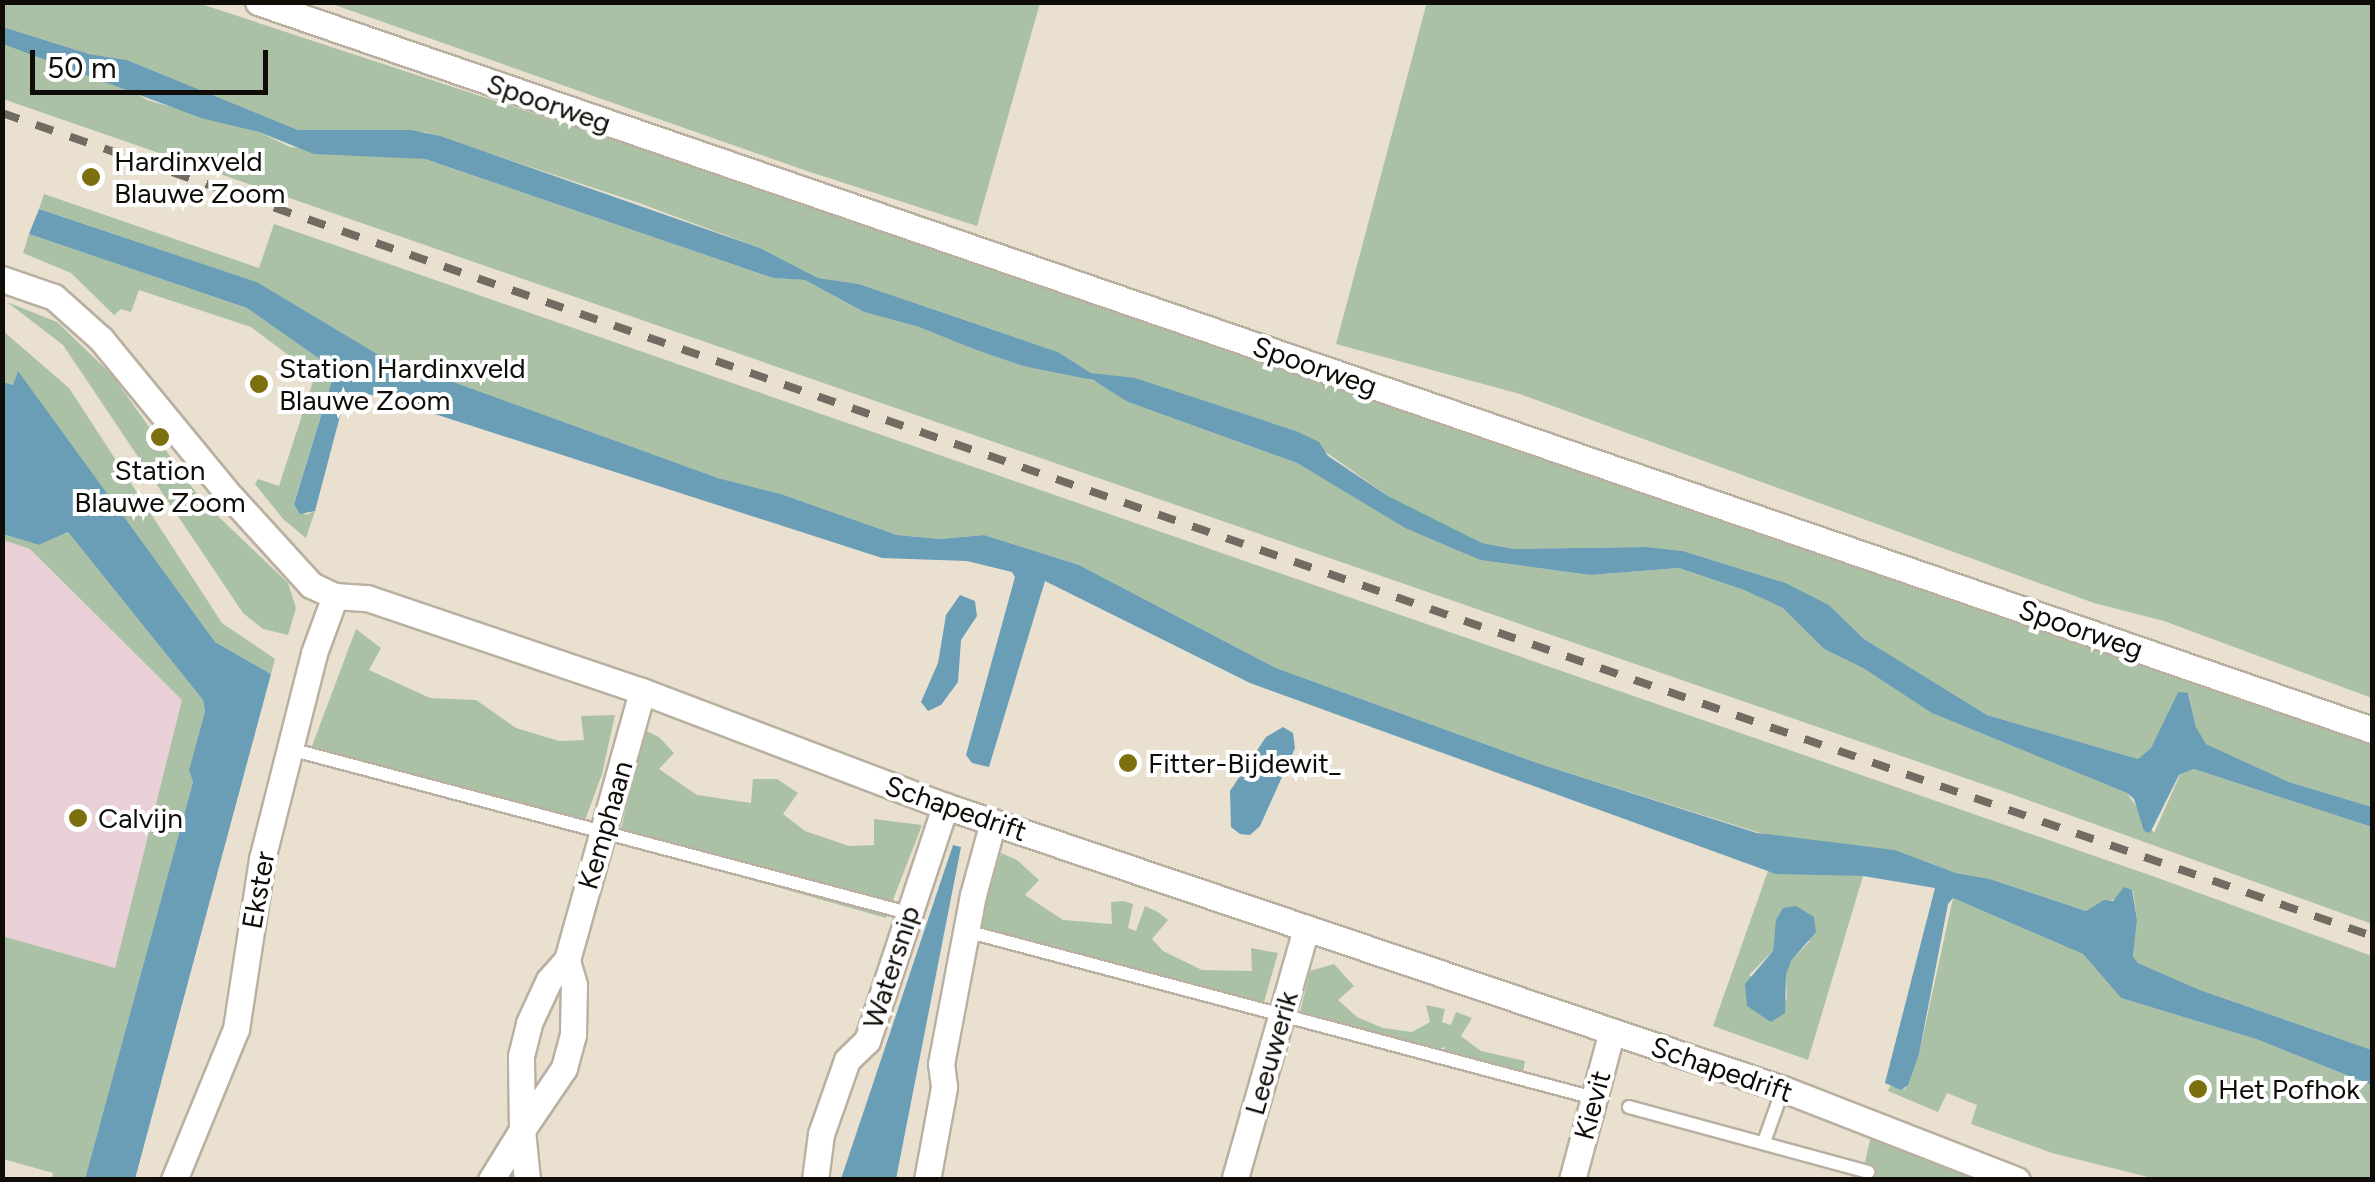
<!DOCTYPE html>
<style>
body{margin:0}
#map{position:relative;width:2375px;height:1182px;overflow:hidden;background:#e9e0d0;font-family:Figtree,sans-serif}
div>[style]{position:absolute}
.education>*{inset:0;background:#e9d0d7}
.green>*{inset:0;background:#aac1a6}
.water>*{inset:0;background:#6a9db6}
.roads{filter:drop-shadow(2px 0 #b9b0a1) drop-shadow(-2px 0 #b9b0a1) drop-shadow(0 2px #b9b0a1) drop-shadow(0 -2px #b9b0a1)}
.lane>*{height:12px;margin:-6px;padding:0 6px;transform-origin:6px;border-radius:6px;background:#fff}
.street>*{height:25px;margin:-12.5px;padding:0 12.5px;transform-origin:12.5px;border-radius:12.5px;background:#fff}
.rail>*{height:8px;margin-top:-4px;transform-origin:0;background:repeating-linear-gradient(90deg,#716b61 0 18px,transparent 0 36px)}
.dots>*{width:28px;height:28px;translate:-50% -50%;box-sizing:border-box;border:5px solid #fff;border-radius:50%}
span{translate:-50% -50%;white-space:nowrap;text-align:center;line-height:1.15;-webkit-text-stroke:8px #fff;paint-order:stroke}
.street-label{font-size:28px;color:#100d08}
.poi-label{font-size:28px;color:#100d08}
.left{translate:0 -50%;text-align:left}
.frame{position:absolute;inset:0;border:5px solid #100d08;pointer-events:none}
.scale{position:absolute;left:30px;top:50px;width:238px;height:45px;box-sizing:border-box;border:5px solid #100d08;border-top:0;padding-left:12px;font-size:30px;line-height:35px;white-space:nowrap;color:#100d08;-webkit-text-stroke:8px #fff;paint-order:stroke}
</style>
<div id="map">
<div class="education">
<i style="clip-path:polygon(2px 540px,30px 549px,182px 700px,115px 969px,3px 936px)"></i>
</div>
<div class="green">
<i style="clip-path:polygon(1427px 2px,2372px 3px,2372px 698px,2164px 621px,2094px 603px,1520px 394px,1336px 344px)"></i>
<i style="clip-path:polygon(2px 3px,198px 3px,1614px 469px,2372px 745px,2372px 807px,2289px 782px,2206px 744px,2196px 727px,2189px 695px,2178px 692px,2151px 748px,2138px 759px,1987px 715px,1864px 639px,1829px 605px,1786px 583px,1683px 551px,1647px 547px,1514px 549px,1482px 543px,1388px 496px,1296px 431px,1146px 382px,1091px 373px,1058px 352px,859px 284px,818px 278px,760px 248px,639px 203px,425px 132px,298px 130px,127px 60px,89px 54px,3px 27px)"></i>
<i style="clip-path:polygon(329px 3px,1040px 3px,977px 226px,807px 171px)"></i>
<i style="clip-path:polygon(3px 44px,124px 86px,147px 100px,259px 132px,290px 147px,425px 159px,773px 278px,805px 280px,864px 312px,919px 327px,1023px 366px,1076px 374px,1110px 388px,1128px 402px,1297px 463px,1405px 528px,1480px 560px,1590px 575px,1679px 568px,1744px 590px,1784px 608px,1824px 649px,1863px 668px,1933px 713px,2127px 793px,2154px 833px,2180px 775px,2194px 769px,2372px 827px,2372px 924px,2017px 796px,3px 99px)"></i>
<i style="clip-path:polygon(44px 194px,259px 268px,274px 224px,2158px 878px,2372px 956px,2372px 1050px,2200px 990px,2138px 963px,2133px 958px,2137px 920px,2133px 891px,2086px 911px,1990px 879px,1956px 873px,1895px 850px,1773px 837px,1540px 764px,1276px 668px,1079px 565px,984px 535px,940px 539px,897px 535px,781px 494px,718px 478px,379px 355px,257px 282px,39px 209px)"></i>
<i style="clip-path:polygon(29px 234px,247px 308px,331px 367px,332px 380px,294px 503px,306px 515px,315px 511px,306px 538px,283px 519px,255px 484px,258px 479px,279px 486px,315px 375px,251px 327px,139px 290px,131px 312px,121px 309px,114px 315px,71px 273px,23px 253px)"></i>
<i style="clip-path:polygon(7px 302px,57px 322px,112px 375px,202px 501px,288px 583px,296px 608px,288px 635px,263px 629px,243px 613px,63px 345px)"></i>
<i style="clip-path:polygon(2px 330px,69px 388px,222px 623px,275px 659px,271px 674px,215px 642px,18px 372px,13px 385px,3px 382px)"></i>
<i style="clip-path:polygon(68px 532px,203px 700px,205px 711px,189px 770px,193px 782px,85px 1179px,52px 1179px,53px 1173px,3px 1159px,2px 936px,115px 968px,182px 700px,30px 549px,3px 540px,3px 534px,39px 545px)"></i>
<i style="clip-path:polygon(356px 629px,381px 648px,369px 670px,430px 698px,476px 700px,516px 728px,559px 741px,584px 740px,581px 716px,615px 715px,602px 774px,584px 823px,312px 746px)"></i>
<i style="clip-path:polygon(644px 730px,659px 737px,674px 753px,659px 769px,697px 795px,751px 803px,753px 779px,777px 779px,798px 793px,783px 814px,805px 831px,849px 846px,874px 845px,874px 819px,922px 825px,886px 918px,618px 842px)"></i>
<i style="clip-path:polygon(1001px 853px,1017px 860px,1039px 880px,1025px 895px,1063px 920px,1112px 924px,1111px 902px,1123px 901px,1133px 904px,1128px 928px,1136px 931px,1145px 906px,1158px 912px,1168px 920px,1152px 939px,1163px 951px,1202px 970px,1252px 971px,1251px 948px,1278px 953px,1262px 1009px,979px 928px)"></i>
<i style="clip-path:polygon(evenodd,1768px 871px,1863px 876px,1808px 1060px,1713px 1026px,1768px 871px,1775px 932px,1810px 941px,1791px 961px,1786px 975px,1787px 1000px,1749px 975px,1773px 951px,1775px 932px)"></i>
<i style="clip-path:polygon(1953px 898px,2083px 954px,2121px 998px,2256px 1039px,2372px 1085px,2372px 1179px,2156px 1179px,2052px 1153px,1971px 1124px,1977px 1105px,1947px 1093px,1938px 1112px,1888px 1091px,1890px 1086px,1905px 1089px,1919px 1054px)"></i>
<i style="clip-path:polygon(1334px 964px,1354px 986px,1338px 1000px,1357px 1017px,1383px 1028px,1412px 1032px,1430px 1022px,1426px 1005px,1445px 1009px,1442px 1022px,1451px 1025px,1456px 1012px,1472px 1018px,1461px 1036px,1481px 1051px,1525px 1061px,1522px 1077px,1443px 1056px,1445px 1047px,1431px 1051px,1299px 1016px,1310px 971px)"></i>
<i style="clip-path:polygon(1871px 1136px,1973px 1179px,1861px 1180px)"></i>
</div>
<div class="water">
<i style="clip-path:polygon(3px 27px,89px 54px,127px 60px,298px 130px,411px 130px,440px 136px,760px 248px,818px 278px,859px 284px,1058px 352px,1091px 373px,1135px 378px,1296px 431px,1319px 442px,1328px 456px,1388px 496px,1482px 543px,1514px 549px,1647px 547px,1683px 551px,1786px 583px,1829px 605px,1864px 639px,1987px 715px,2138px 759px,2151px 748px,2178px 692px,2188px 693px,2196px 727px,2206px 744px,2289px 782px,2372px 807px,2372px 827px,2194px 769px,2179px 775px,2150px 833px,2144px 831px,2134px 799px,2127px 793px,1932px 713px,1863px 668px,1824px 649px,1783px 608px,1744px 590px,1679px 568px,1590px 575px,1480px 560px,1405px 528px,1297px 463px,1128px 402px,1093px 380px,1023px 366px,974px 349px,919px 327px,864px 312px,805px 280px,773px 278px,425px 159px,314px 154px,259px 132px,201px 118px,3px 44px)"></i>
<i style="clip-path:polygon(39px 209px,257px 282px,379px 355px,718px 478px,781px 494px,897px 535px,940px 539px,984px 535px,1079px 565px,1276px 668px,1540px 764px,1757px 833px,1895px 850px,1956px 873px,1990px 879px,2086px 911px,2104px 900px,2113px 901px,2124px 887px,2132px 890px,2137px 920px,2133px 957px,2138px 963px,2200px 990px,2372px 1050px,2372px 1085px,2256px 1039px,2121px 998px,2083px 954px,1953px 898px,1948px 904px,1919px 1054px,1908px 1085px,1901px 1090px,1885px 1083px,1935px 888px,1863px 876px,1776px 874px,1250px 683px,1045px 581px,989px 767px,972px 763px,966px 755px,1015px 577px,1012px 572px,967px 561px,882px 558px,382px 397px,356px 392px,345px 397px,315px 511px,300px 514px,294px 504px,332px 380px,331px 367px,247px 308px,29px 234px)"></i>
<i style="clip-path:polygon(18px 371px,215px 642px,271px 674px,135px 1179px,85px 1179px,193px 782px,189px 770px,205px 711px,203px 700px,68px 532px,39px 545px,3px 534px,3px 382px,13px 385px)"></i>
<i style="clip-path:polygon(960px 595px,975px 601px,977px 616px,961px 640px,958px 682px,941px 705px,928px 711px,921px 702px,938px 663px,946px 615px)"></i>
<i style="clip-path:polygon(1283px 727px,1293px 733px,1295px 748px,1260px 826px,1250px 835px,1240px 834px,1231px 827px,1230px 791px,1266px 737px)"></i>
<i style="clip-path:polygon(953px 845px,961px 847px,896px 1179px,841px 1179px)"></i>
<i style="clip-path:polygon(1796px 906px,1814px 917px,1816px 932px,1791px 961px,1786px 975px,1785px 1013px,1771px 1022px,1747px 1006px,1745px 984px,1773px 951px,1776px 920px,1783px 908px)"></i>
</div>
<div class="roads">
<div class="lane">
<i style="left:290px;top:749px;width:639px;rotate:14.86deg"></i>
<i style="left:966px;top:931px;width:650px;rotate:14.89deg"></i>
<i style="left:1629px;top:1107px;width:248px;rotate:15.2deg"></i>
<i style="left:1764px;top:1142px;width:56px;rotate:-70.3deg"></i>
</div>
<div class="street">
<i style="left:258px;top:2px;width:2236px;rotate:19deg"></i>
<i style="left:2px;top:279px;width:55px;rotate:19.1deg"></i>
<i style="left:54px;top:297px;width:63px;rotate:41.8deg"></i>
<i style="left:101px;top:339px;width:205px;rotate:50.6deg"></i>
<i style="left:231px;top:497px;width:119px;rotate:47.7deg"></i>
<i style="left:311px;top:585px;width:26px;rotate:25deg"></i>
<i style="left:335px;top:596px;width:32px;rotate:4deg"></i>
<i style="left:367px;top:598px;width:290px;rotate:18.7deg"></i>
<i style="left:642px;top:691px;width:324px;rotate:20.8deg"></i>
<i style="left:945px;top:806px;width:884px;rotate:18.66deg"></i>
<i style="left:1783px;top:1089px;width:251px;rotate:21.3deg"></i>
<i style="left:1235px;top:1178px;width:260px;rotate:-74.1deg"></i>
<i style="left:174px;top:1180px;width:163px;rotate:-67.7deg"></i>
<i style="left:236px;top:1029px;width:172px;rotate:-81.3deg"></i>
<i style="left:262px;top:859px;width:212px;rotate:-75.8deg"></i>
<i style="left:314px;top:653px;width:61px;rotate:-69.8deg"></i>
<i style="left:491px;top:1180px;width:59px;rotate:-58.2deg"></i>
<i style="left:522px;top:1130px;width:74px;rotate:-90.8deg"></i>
<i style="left:521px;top:1056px;width:34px;rotate:-76deg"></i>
<i style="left:529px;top:1023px;width:47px;rotate:-65.1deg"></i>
<i style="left:549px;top:980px;width:27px;rotate:-48deg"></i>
<i style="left:567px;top:960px;width:279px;rotate:-74.4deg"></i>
<i style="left:527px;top:1180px;width:50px;rotate:-95.7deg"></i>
<i style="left:522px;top:1130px;width:75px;rotate:-55.9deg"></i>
<i style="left:564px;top:1068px;width:34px;rotate:-75deg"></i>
<i style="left:573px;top:1035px;width:50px;rotate:-88.9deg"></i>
<i style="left:574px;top:985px;width:26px;rotate:-106deg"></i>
<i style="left:815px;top:1180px;width:46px;rotate:-82.6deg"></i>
<i style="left:821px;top:1134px;width:78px;rotate:-70.6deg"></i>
<i style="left:847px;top:1060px;width:28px;rotate:-44deg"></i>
<i style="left:867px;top:1041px;width:248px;rotate:-71.6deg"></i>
<i style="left:927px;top:1180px;width:95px;rotate:-79.6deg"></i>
<i style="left:944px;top:1087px;width:23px;rotate:-97deg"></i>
<i style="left:941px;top:1064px;width:172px;rotate:-79.3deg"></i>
<i style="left:973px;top:895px;width:76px;rotate:-74.7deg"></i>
<i style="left:1572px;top:1180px;width:154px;rotate:-75deg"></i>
</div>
</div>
<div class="rail">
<i style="left:2px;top:113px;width:2509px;rotate:19.15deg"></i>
</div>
<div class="dots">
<i style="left:91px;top:177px;background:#7b6f0e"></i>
<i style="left:259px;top:384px;background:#7b6f0e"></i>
<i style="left:160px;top:437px;background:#7b6f0e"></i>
<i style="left:1128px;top:763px;background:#7b6f0e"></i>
<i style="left:78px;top:818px;background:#7b6f0e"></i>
<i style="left:2198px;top:1089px;background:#7b6f0e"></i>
</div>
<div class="street-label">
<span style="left:549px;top:103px;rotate:19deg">Spoorweg</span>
<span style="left:1315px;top:366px;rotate:19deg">Spoorweg</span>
<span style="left:2081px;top:629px;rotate:19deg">Spoorweg</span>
<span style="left:956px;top:808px;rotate:19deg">Schapedrift</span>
<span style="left:605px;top:825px;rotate:-74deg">Kemphaan</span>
<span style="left:258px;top:890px;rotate:-80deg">Ekster</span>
<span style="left:891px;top:967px;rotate:-72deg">Watersnip</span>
<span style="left:1271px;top:1053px;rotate:-74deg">Leeuwerik</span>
<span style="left:1722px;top:1069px;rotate:19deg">Schapedrift</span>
<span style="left:1592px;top:1105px;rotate:-75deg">Kievit</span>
</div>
<div class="poi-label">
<span class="left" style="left:114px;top:177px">Hardinxveld<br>Blauwe Zoom</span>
<span class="left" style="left:279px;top:384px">Station Hardinxveld<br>Blauwe Zoom</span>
<span style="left:160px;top:486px">Station<br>Blauwe Zoom</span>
<span class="left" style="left:1148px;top:763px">Fitter-Bijdewit_</span>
<span class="left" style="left:98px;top:818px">Calvijn</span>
<span class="left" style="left:2218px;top:1089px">Het Pofhok</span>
</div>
<div class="frame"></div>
<div class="scale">50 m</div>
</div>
